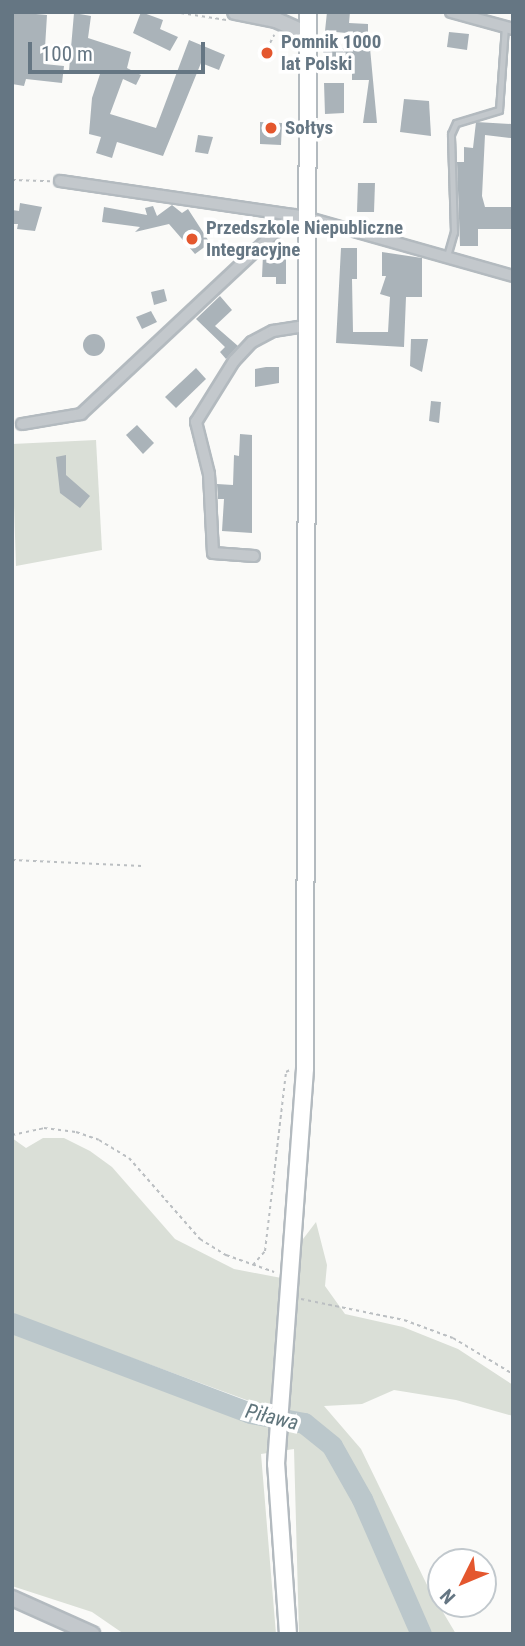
<!DOCTYPE html>
<meta charset="utf-8">
<style>
body{margin:0}
#map{position:relative;width:525px;height:1646px;overflow:hidden;background:#fafaf8;font-family:"Roboto Condensed",sans-serif}
div>[style]{position:absolute}
.green>*{inset:0;background:#dadfd7}
.river>*{height:21px;margin:-10.5px;padding:0 10.5px;transform-origin:10.5px;border-radius:10.5px;background:#bbc7cb}
.building>*{inset:0;background:#aab3b9}
.round{border-radius:50%}
.path>*{height:2px;margin-top:-1px;transform-origin:0;background:repeating-linear-gradient(90deg,#bbbfc2 0 3.5px,transparent 0 7px)}
.roads{filter:drop-shadow(2px 0 #b3babf) drop-shadow(-2px 0 #b3babf) drop-shadow(0 2px #b3babf) drop-shadow(0 -2px #b3babf)}
.service>*{height:5px;margin:-2.5px;padding:0 2.5px;transform-origin:2.5px;border-radius:2.5px;background:#c3c8cc}
.minor>*{height:10px;margin:-5px;padding:0 5px;transform-origin:5px;border-radius:5px;background:#c3c8cc}
.tertiary>*{height:14px;margin:-7px;padding:0 7px;transform-origin:7px;border-radius:7px;background:#c3c8cc}
.secondary>*{height:16px;margin:-8px;padding:0 8px;transform-origin:8px;border-radius:8px;background:#fff}
.dots>*{width:19px;height:19px;translate:-50% -50%;box-sizing:border-box;border:4px solid #fff;border-radius:50%}
span{translate:-50% -50%;white-space:nowrap;text-align:center;line-height:1.15;-webkit-text-stroke:7px #fff;paint-order:stroke}
.poi-label{font-size:19px;color:#657683;font-weight:700}
.left{translate:0 -50%;text-align:left}
.water-label{font-size:21px;color:#60757c;font-style:italic}
.frame{position:absolute;inset:0;border:14px solid #657683;pointer-events:none}
.north{position:absolute;left:427px;top:1548px;width:70px;height:70px;box-sizing:border-box;background:#fff;border:2px solid #c1c8cd;border-radius:50%;rotate:227deg;font-size:19px;font-weight:700;line-height:28px;text-align:center;color:#657683}
.north::after{content:'';display:block;margin:auto;width:24px;height:32px;background:#e4572e;clip-path:polygon(50% 0,100% 100%,50% 72%,0 100%)}
.scale{position:absolute;left:28px;top:42px;width:177px;height:32px;box-sizing:border-box;border:4px solid #657683;border-top:0;padding-left:9px;font-size:21px;line-height:24px;white-space:nowrap;color:#657683;-webkit-text-stroke:5px #fff;paint-order:stroke}
</style>
<div id="map">
<div class="green">
<i style="clip-path:polygon(96px 440px,102px 550px,16px 566px,12px 444px)"></i>
<i style="clip-path:polygon(12px 1138px,26px 1148px,43px 1138px,64px 1138px,90px 1151px,112px 1167px,175px 1239px,234px 1269px,297px 1281px,300px 1243px,316px 1222px,327px 1265px,325px 1286px,345px 1314px,403px 1327px,458px 1349px,513px 1385px,513px 1416px,456px 1400px,394px 1390px,362px 1404px,324px 1406px,361px 1449px,428px 1587px,456px 1634px,299px 1634px,294px 1449px,261px 1454px,276px 1634px,124px 1634px,92px 1612px,12px 1586px,12px 1323px,250px 1413px,252px 1402px,12px 1314px)"></i>
</div>
<div class="river">
<i style="left:12px;top:1323px;width:254px;rotate:20.7deg"></i>
<i style="left:250px;top:1413px;width:55px;rotate:10.5deg"></i>
<i style="left:304px;top:1423px;width:36px;rotate:39deg"></i>
<i style="left:332px;top:1446px;width:61px;rotate:60.5deg"></i>
<i style="left:362px;top:1499px;width:147px;rotate:66.4deg"></i>
</div>
<div class="building">
<i style="clip-path:polygon(14px 12px,47px 15px,44px 64px,64px 66px,62px 83px,26px 79px,24px 86px,12px 84px)"></i>
<i style="clip-path:polygon(141px 12px,163px 20px,160px 29px,178px 37px,170px 51px,133px 33px)"></i>
<i style="clip-path:polygon(327px 12px,350px 12px,349px 23px,368px 24px,368px 35px,325px 31px)"></i>
<i style="clip-path:polygon(74px 13px,91px 16px,88px 38px,131px 52px,127px 68px,141px 75px,136px 85px,123px 79px,110px 114px,156px 128px,189px 40px,225px 55px,219px 70px,201px 63px,163px 156px,117px 142px,112px 158px,96px 153px,101px 137px,89px 134px,92px 98px,100px 74px,69px 71px)"></i>
<i style="clip-path:polygon(449px 32px,469px 34px,467px 50px,447px 47px)"></i>
<i style="clip-path:polygon(370px 48px,377px 123px,363px 123px,369px 80px,352px 80px,352px 65px,324px 65px,323px 49px)"></i>
<i style="clip-path:polygon(324px 83px,344px 83px,344px 113px,325px 114px)"></i>
<i style="clip-path:polygon(404px 99px,429px 101px,431px 136px,400px 132px)"></i>
<i style="clip-path:polygon(260px 122px,282px 123px,281px 145px,260px 144px)"></i>
<i style="clip-path:polygon(476px 122px,512px 124px,511px 138px,485px 135px,482px 196px,485px 207px,513px 207px,513px 229px,478px 229px,478px 246px,460px 246px,457px 162px,464px 162px,464px 147px,473px 148px)"></i>
<i style="clip-path:polygon(198px 135px,213px 137px,208px 154px,195px 152px)"></i>
<i style="clip-path:polygon(358px 183px,375px 183px,374px 212px,357px 212px)"></i>
<i style="clip-path:polygon(20px 203px,42px 207px,35px 231px,17px 229px,18px 224px,12px 224px,12px 210px,19px 211px)"></i>
<i style="clip-path:polygon(172px 205px,182px 213px,188px 209px,210px 243px,195px 254px,169px 224px,135px 232px,140px 227px,102px 222px,104px 207px,147px 215px,145px 208px,153px 206px,157px 216px)"></i>
<i style="clip-path:polygon(341px 248px,357px 248px,357px 279px,352px 279px,353px 332px,388px 332px,390px 297px,380px 294px,386px 276px,382px 276px,382px 252px,422px 258px,422px 297px,406px 297px,404px 347px,336px 343px)"></i>
<i style="clip-path:polygon(269px 250px,286px 250px,286px 284px,276px 284px,276px 277px,262px 277px,263px 255px)"></i>
<i style="clip-path:polygon(164px 289px,167px 301px,154px 305px,151px 292px)"></i>
<i style="clip-path:polygon(220px 296px,232px 310px,215px 326px,238px 346px,226px 359px,220px 352px,225px 347px,196px 319px)"></i>
<i style="clip-path:polygon(151px 311px,157px 322px,142px 329px,136px 317px)"></i>
<i class="round" style="left:83px;top:334px;width:22px;height:22px"></i>
<i style="clip-path:polygon(411px 339px,428px 339px,422px 372px,410px 366px)"></i>
<i style="clip-path:polygon(266px 367px,279px 367px,279px 383px,255px 387px,255px 369px)"></i>
<i style="clip-path:polygon(196px 368px,206px 379px,176px 408px,165px 397px)"></i>
<i style="clip-path:polygon(431px 401px,441px 402px,439px 423px,429px 421px)"></i>
<i style="clip-path:polygon(137px 425px,154px 443px,143px 454px,126px 435px)"></i>
<i style="clip-path:polygon(240px 434px,252px 435px,252px 533px,222px 531px,224px 499px,218px 499px,217px 484px,233px 485px,234px 455px,239px 456px)"></i>
<i style="clip-path:polygon(66px 455px,66px 475px,90px 496px,80px 508px,60px 493px,56px 457px)"></i>
</div>
<div class="path">
<i style="left:174px;top:12px;width:53px;rotate:8.7deg"></i>
<i style="left:267px;top:49px;width:16px;rotate:-63deg"></i>
<i style="left:12px;top:180px;width:38px;rotate:2deg"></i>
<i style="left:12px;top:607px;width:9px;rotate:90deg"></i>
<i style="left:12px;top:860px;width:130px;rotate:2.6deg"></i>
<i style="left:12px;top:1135px;width:33px;rotate:-12deg"></i>
<i style="left:44px;top:1128px;width:32px;rotate:7deg"></i>
<i style="left:76px;top:1132px;width:24px;rotate:19deg"></i>
<i style="left:99px;top:1140px;width:35px;rotate:31deg"></i>
<i style="left:129px;top:1158px;width:108px;rotate:48.8deg"></i>
<i style="left:200px;top:1239px;width:31px;rotate:32deg"></i>
<i style="left:226px;top:1255px;width:51px;rotate:19.5deg"></i>
<i style="left:253px;top:1265px;width:18px;rotate:-49deg"></i>
<i style="left:265px;top:1251px;width:180px;rotate:-83.3deg"></i>
<i style="left:286px;top:1072px;width:4px;rotate:-27deg"></i>
<i style="left:301px;top:1299px;width:105px;rotate:11.5deg"></i>
<i style="left:404px;top:1320px;width:52px;rotate:20.2deg"></i>
<i style="left:453px;top:1338px;width:70px;rotate:31deg"></i>
</div>
<div class="roads">
<div class="service">
<i style="left:447px;top:256px;width:25px;rotate:-74deg"></i>
<i style="left:454px;top:232px;width:98px;rotate:-91.8deg"></i>
<i style="left:451px;top:134px;width:12px;rotate:-66deg"></i>
<i style="left:456px;top:123px;width:45px;rotate:-16.8deg"></i>
<i style="left:499px;top:110px;width:84px;rotate:-85.9deg"></i>
</div>
<div class="minor">
<i style="left:451px;top:12px;width:64px;rotate:15.3deg"></i>
<i style="left:60px;top:181px;width:244px;rotate:8.3deg"></i>
<i style="left:301px;top:216px;width:220px;rotate:15.8deg"></i>
<i style="left:22px;top:424px;width:60px;rotate:-9.6deg"></i>
<i style="left:81px;top:414px;width:291px;rotate:-43.1deg"></i>
<i style="left:254px;top:556px;width:41px;rotate:-175.8deg"></i>
<i style="left:213px;top:553px;width:79px;rotate:-92.9deg"></i>
<i style="left:209px;top:474px;width:54px;rotate:-104deg"></i>
<i style="left:196px;top:422px;width:72px;rotate:-58.1deg"></i>
<i style="left:234px;top:361px;width:26px;rotate:-47deg"></i>
<i style="left:252px;top:342px;width:24px;rotate:-28deg"></i>
<i style="left:273px;top:331px;width:37px;rotate:-9deg"></i>
</div>
<div class="tertiary">
<i style="left:235px;top:12px;width:42px;rotate:11deg"></i>
<i style="left:276px;top:20px;width:35px;rotate:24deg"></i>
<i style="left:12px;top:1598px;width:88px;rotate:24.2deg"></i>
</div>
<div class="secondary">
<i style="left:288px;top:1634px;width:170px;rotate:-94deg"></i>
<i style="left:276px;top:1464px;width:397px;rotate:-85.8deg"></i>
<i style="left:305px;top:1068px;width:1056px;rotate:-89.84deg"></i>
</div>
</div>
<div class="dots">
<i style="left:267px;top:53px;background:#e4572e"></i>
<i style="left:271px;top:128px;background:#e4572e"></i>
<i style="left:192px;top:239px;background:#e4572e"></i>
</div>
<div class="poi-label">
<span class="left" style="left:281px;top:53px">Pomnik 1000<br>lat Polski</span>
<span class="left" style="left:285px;top:128px">Sołtys</span>
<span class="left" style="left:206px;top:239px">Przedszkole Niepubliczne<br>Integracyjne</span>
</div>
<div class="water-label">
<span style="left:272px;top:1417px;rotate:14deg">Piława</span>
</div>
<div class="frame"></div>
<div class="north">N</div>
<div class="scale">100 m</div>
</div>
